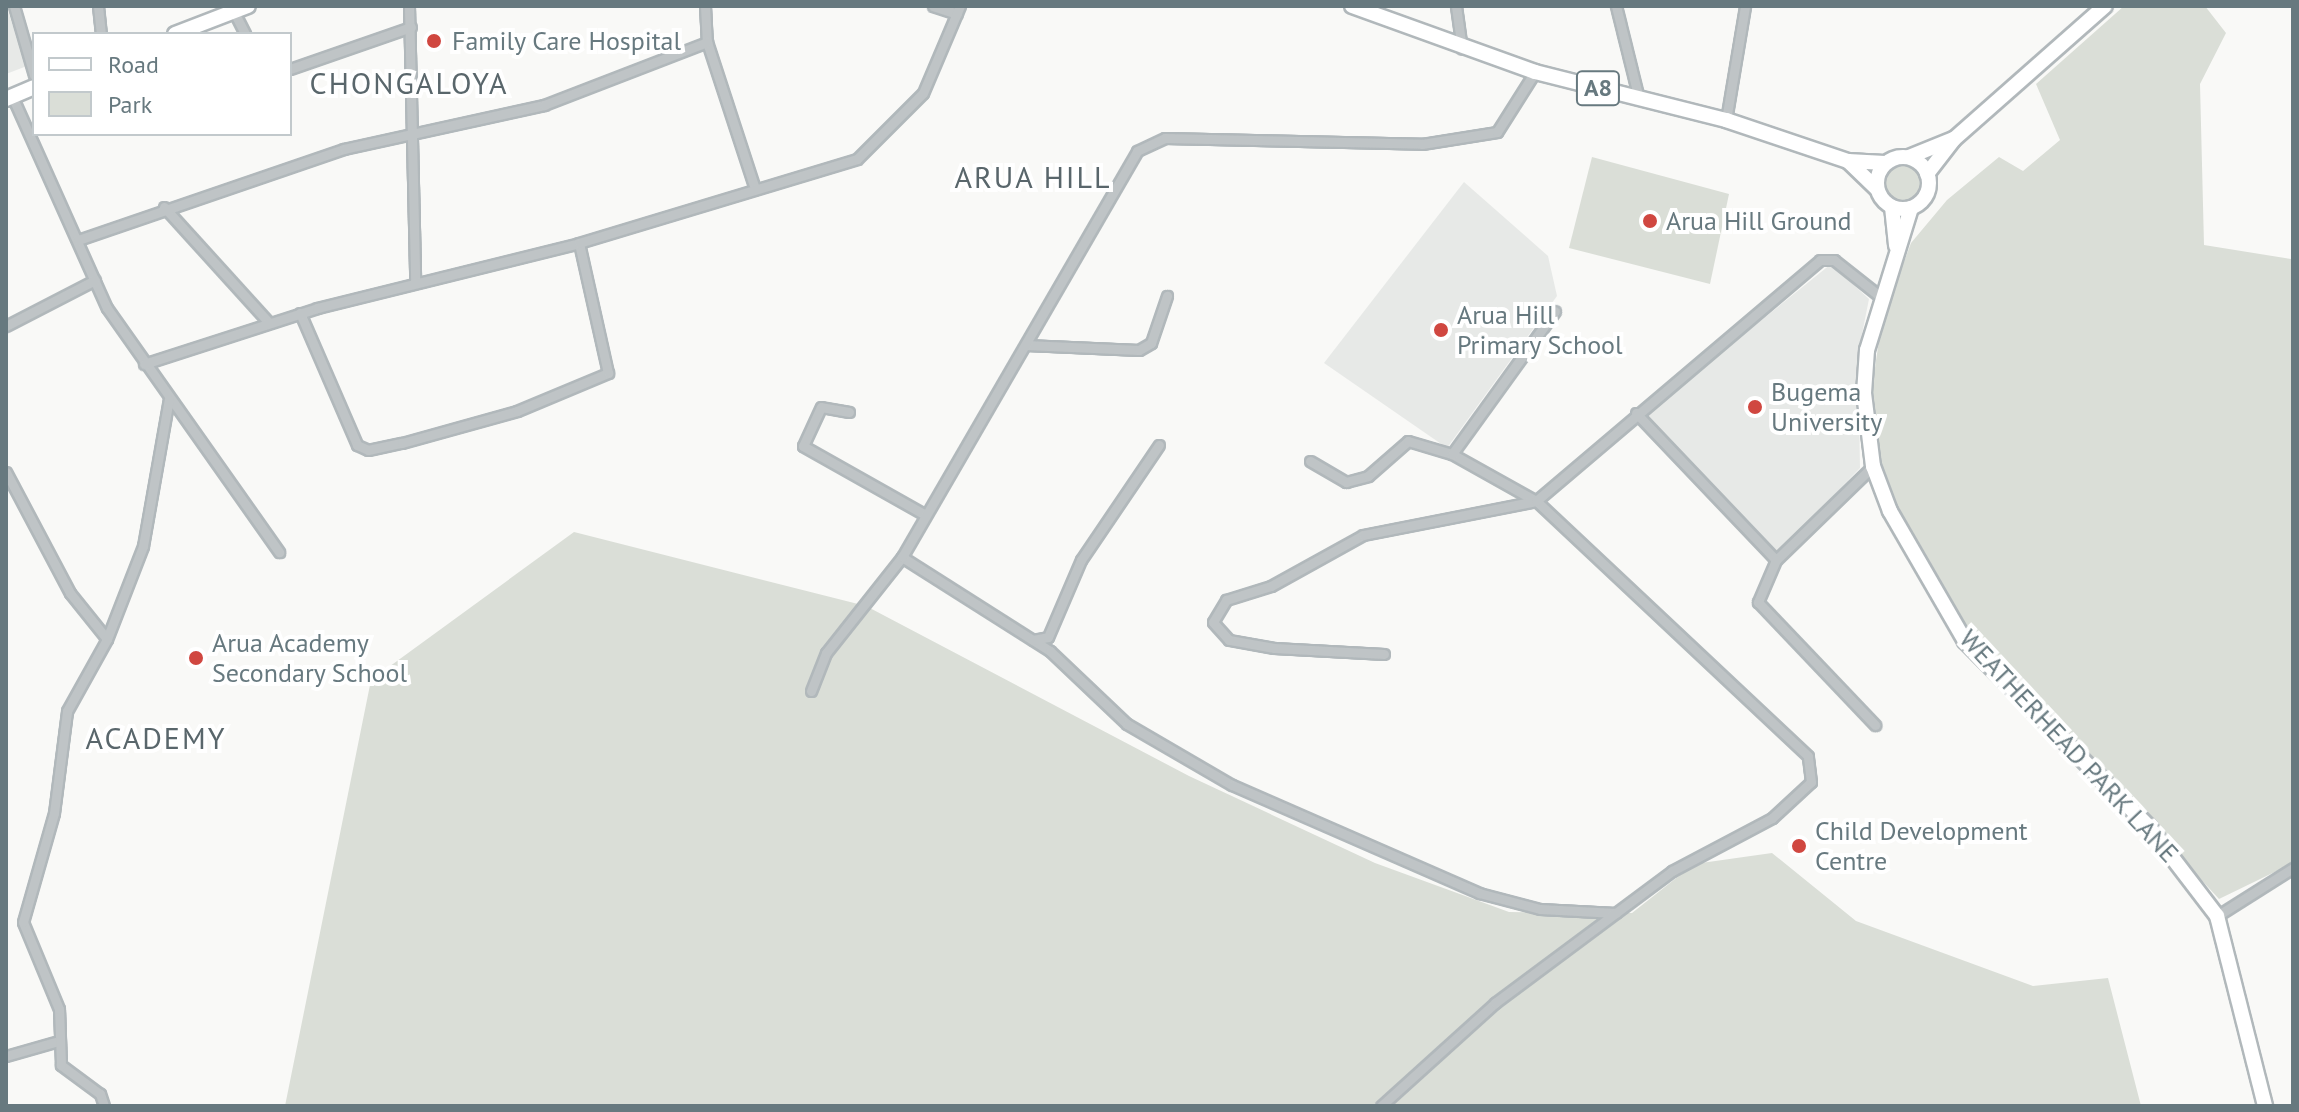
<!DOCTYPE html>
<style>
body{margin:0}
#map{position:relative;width:2299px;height:1112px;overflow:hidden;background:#f9f9f7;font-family:"PT Sans",sans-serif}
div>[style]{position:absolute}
.built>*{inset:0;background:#e7e9e7}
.green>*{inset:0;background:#daded7}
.round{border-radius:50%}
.roads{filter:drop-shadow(2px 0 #b1b8bb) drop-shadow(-2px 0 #b1b8bb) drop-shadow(0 2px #b1b8bb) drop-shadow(0 -2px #b1b8bb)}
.minor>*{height:9px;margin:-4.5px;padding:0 4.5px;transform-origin:4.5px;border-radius:4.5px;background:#bfc4c6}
.secondary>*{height:14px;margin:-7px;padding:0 7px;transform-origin:7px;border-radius:7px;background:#fff}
.primary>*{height:14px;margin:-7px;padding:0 7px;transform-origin:7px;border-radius:7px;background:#fff}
.primary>.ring{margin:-7px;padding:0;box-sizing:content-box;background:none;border:14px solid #fff;border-radius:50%}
.dots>*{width:22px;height:22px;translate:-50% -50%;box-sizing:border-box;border:4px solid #fff;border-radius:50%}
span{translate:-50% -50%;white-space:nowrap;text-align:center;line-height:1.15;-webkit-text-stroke:8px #fff;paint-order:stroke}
.shield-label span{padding:2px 6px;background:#fff;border:2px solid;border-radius:6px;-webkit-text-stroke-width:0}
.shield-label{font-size:24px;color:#67797f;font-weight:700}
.poi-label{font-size:26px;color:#67797f}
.left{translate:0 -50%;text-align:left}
.street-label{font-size:26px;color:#67797f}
.quarter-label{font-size:30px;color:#59666b;letter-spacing:2px}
.frame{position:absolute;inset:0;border:8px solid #67797f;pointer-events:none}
.legend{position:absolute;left:32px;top:32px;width:260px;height:104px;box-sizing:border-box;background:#fff;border:2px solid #c2c9cc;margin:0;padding:10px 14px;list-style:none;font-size:24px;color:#67797f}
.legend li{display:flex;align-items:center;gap:16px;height:40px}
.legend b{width:40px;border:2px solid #c2c9cc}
</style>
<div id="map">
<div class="built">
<i style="clip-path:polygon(6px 6px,27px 66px,6px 74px)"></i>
<i style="clip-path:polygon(1464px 182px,1548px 256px,1557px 296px,1447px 448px,1324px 363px)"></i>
<i style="clip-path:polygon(1831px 264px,1869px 299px,1858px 354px,1860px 468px,1776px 555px,1644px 415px)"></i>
</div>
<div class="green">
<i style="clip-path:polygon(2124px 6px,2205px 6px,2226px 33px,2200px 84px,2204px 245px,2291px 259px,2293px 863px,2219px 899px,2093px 762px,1983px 661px,1908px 542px,1881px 474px,1870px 400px,1882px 321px,1911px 243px,1947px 200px,1999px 157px,2023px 171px,2060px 140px,2036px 84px)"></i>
<i style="clip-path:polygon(1592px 157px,1729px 194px,1710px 284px,1569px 248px)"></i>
<i class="round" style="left:1880px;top:163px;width:42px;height:42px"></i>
<i style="clip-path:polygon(574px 532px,866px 606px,1189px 776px,1375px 863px,1509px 912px,1632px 913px,1694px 864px,1772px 853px,1856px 921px,2033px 986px,2108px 978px,2141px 1106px,285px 1106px,371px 680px)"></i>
</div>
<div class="roads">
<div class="minor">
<i style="left:14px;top:6px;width:72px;rotate:73.8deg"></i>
<i style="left:98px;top:6px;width:28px;rotate:84deg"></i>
<i style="left:409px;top:6px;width:274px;rotate:88.7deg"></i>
<i style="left:705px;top:6px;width:36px;rotate:87deg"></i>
<i style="left:707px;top:42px;width:155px;rotate:71.9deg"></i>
<i style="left:933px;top:6px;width:25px;rotate:18deg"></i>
<i style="left:1456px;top:6px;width:43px;rotate:82.1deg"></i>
<i style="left:1616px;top:6px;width:96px;rotate:76.1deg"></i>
<i style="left:234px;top:12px;width:25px;rotate:63deg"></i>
<i style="left:290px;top:69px;width:128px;rotate:-19.1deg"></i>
<i style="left:12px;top:96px;width:232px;rotate:65.9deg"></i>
<i style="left:107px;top:308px;width:299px;rotate:54.8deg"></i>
<i style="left:1726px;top:120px;width:116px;rotate:-80.5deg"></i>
<i style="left:164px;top:207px;width:156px;rotate:47.8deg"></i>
<i style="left:78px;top:240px;width:281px;rotate:-18.9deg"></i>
<i style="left:344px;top:149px;width:205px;rotate:-12.4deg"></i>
<i style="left:544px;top:105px;width:175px;rotate:-21.1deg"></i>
<i style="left:300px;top:313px;width:144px;rotate:66.6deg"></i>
<i style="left:357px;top:445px;width:12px;rotate:24deg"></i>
<i style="left:368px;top:450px;width:35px;rotate:-12deg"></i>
<i style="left:402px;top:443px;width:119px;rotate:-15.5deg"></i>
<i style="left:517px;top:411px;width:99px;rotate:-22.7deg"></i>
<i style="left:608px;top:373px;width:133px;rotate:-102.6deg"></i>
<i style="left:6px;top:326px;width:100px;rotate:-27.3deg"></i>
<i style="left:1026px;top:345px;width:113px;rotate:2.5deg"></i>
<i style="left:1139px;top:350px;width:14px;rotate:-30deg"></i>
<i style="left:1151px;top:343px;width:50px;rotate:-71.2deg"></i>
<i style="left:144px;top:364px;width:182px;rotate:-17.9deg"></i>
<i style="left:317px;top:308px;width:270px;rotate:-13.9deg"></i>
<i style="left:579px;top:243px;width:290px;rotate:-16.8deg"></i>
<i style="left:857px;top:159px;width:93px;rotate:-45deg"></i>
<i style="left:923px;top:93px;width:95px;rotate:-67deg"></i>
<i style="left:849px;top:412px;width:28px;rotate:-170deg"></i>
<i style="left:821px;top:407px;width:43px;rotate:114.8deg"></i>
<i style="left:803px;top:446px;width:137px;rotate:29.4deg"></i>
<i style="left:1636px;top:413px;width:203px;rotate:46.4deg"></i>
<i style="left:1310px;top:461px;width:42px;rotate:30.3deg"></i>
<i style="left:1346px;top:482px;width:23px;rotate:-15deg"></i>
<i style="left:1368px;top:476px;width:53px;rotate:-41.2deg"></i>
<i style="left:1408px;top:441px;width:46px;rotate:16.5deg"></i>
<i style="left:1873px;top:466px;width:135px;rotate:135.9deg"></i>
<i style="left:1776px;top:560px;width:46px;rotate:113.2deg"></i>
<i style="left:1758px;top:602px;width:170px;rotate:46.4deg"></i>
<i style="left:6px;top:472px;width:137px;rotate:62.1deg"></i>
<i style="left:70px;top:593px;width:59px;rotate:51.2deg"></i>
<i style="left:1536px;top:501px;width:96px;rotate:-150.8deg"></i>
<i style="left:1452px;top:454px;width:176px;rotate:-54.2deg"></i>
<i style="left:902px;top:557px;width:175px;rotate:32.4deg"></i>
<i style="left:1050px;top:651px;width:106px;rotate:43.5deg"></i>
<i style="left:1127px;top:724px;width:121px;rotate:30.2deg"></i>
<i style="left:1232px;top:785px;width:270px;rotate:23.6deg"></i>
<i style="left:1479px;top:893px;width:63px;rotate:14.7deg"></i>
<i style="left:1540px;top:909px;width:76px;rotate:3deg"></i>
<i style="left:1033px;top:640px;width:15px;rotate:-11deg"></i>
<i style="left:1048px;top:637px;width:84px;rotate:-66.8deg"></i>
<i style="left:1081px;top:560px;width:139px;rotate:-55.9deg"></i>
<i style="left:1384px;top:654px;width:110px;rotate:-176.9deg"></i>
<i style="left:1274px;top:648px;width:46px;rotate:-169.9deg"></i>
<i style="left:1229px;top:640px;width:24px;rotate:-132deg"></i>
<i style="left:1213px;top:622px;width:26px;rotate:-59deg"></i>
<i style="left:1226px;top:600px;width:47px;rotate:-17.3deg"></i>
<i style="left:1271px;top:586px;width:105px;rotate:-29deg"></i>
<i style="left:1363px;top:535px;width:176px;rotate:-11.1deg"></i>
<i style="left:811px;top:691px;width:41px;rotate:-68.5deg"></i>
<i style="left:826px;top:653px;width:122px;rotate:-51.6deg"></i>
<i style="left:902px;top:557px;width:469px;rotate:-59.9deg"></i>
<i style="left:1137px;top:151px;width:31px;rotate:-25deg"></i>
<i style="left:1165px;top:138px;width:257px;rotate:1.3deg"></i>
<i style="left:1422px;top:144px;width:76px;rotate:-9.1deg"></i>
<i style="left:1497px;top:132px;width:71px;rotate:-57.7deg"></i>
<i style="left:2217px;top:916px;width:90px;rotate:-32.3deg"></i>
<i style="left:6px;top:1056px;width:51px;rotate:-15.9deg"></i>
<i style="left:104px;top:1106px;width:13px;rotate:-108deg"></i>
<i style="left:100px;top:1094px;width:49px;rotate:-143.4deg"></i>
<i style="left:61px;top:1065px;width:56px;rotate:-92deg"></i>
<i style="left:59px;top:1009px;width:94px;rotate:-112.5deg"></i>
<i style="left:23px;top:922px;width:113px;rotate:-74.1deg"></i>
<i style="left:54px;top:813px;width:103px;rotate:-82.7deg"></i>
<i style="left:67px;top:711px;width:82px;rotate:-60.9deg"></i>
<i style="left:107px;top:639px;width:100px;rotate:-68.8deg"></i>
<i style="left:143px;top:546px;width:149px;rotate:-80deg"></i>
<i style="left:1381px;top:1106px;width:154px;rotate:-42.1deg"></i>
<i style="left:1495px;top:1003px;width:221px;rotate:-36.7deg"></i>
<i style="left:1672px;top:871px;width:113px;rotate:-27.9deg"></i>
<i style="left:1772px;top:818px;width:53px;rotate:-42.7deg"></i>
<i style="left:1811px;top:782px;width:26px;rotate:-97deg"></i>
<i style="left:1808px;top:756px;width:373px;rotate:-136.8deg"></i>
<i style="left:1536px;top:501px;width:372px;rotate:-40.3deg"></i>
<i style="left:1820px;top:260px;width:14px"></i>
<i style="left:1834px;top:260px;width:61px;rotate:38.4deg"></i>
</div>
<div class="secondary">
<i style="left:1892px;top:207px;width:39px;rotate:84deg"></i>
<i style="left:1911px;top:208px;width:149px;rotate:107.2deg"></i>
<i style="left:1867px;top:350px;width:43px;rotate:94deg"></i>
<i style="left:1864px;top:393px;width:74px;rotate:83deg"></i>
<i style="left:1873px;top:466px;width:48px;rotate:69.3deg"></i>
<i style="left:1890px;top:511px;width:150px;rotate:60deg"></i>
<i style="left:1965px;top:641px;width:262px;rotate:45.3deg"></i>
<i style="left:2149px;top:827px;width:112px;rotate:52.6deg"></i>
<i style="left:2217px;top:916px;width:196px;rotate:75.8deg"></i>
</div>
<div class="primary">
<i style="left:1352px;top:6px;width:195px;rotate:19.8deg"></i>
<i style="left:1535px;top:72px;width:197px;rotate:14.1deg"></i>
<i style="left:1726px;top:120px;width:129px;rotate:18.6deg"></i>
<i style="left:1848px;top:161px;width:37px;rotate:3deg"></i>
<i style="left:175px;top:34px;width:78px;rotate:-21deg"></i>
<i style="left:6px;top:99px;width:30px;rotate:-23deg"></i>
<i class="ring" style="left:1877px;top:157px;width:38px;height:38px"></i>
<i style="left:1909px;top:157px;width:48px;rotate:-22.2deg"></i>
<i style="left:1848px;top:161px;width:40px;rotate:44deg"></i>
<i style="left:1927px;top:174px;width:44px;rotate:-52.4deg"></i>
<i style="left:1954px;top:139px;width:201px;rotate:-41.4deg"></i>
</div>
</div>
<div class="dots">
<i style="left:434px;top:41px;background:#d04740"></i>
<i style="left:1650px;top:221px;background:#d04740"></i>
<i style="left:1441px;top:330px;background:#d04740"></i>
<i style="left:1755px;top:407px;background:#d04740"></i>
<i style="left:196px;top:658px;background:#d04740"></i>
<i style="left:1799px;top:846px;background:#d04740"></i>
</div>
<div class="shield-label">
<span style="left:1598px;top:88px">A8</span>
</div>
<div class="poi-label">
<span class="left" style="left:452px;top:41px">Family Care Hospital</span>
<span class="left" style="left:1666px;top:221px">Arua Hill Ground</span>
<span class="left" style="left:1457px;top:330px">Arua Hill<br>Primary School</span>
<span class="left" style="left:1771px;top:407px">Bugema<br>University</span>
<span class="left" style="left:212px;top:658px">Arua Academy<br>Secondary School</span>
<span class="left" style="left:1815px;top:846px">Child Development<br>Centre</span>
</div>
<div class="street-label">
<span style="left:2069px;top:746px;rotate:47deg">WEATHERHEAD PARK LANE</span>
</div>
<div class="quarter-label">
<span style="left:409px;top:83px">CHONGALOYA</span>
<span style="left:1033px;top:177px">ARUA HILL</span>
<span style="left:156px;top:738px">ACADEMY</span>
</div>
<div class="frame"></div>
<ul class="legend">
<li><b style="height:10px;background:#fff"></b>Road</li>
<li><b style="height:22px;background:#daded7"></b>Park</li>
</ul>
</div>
